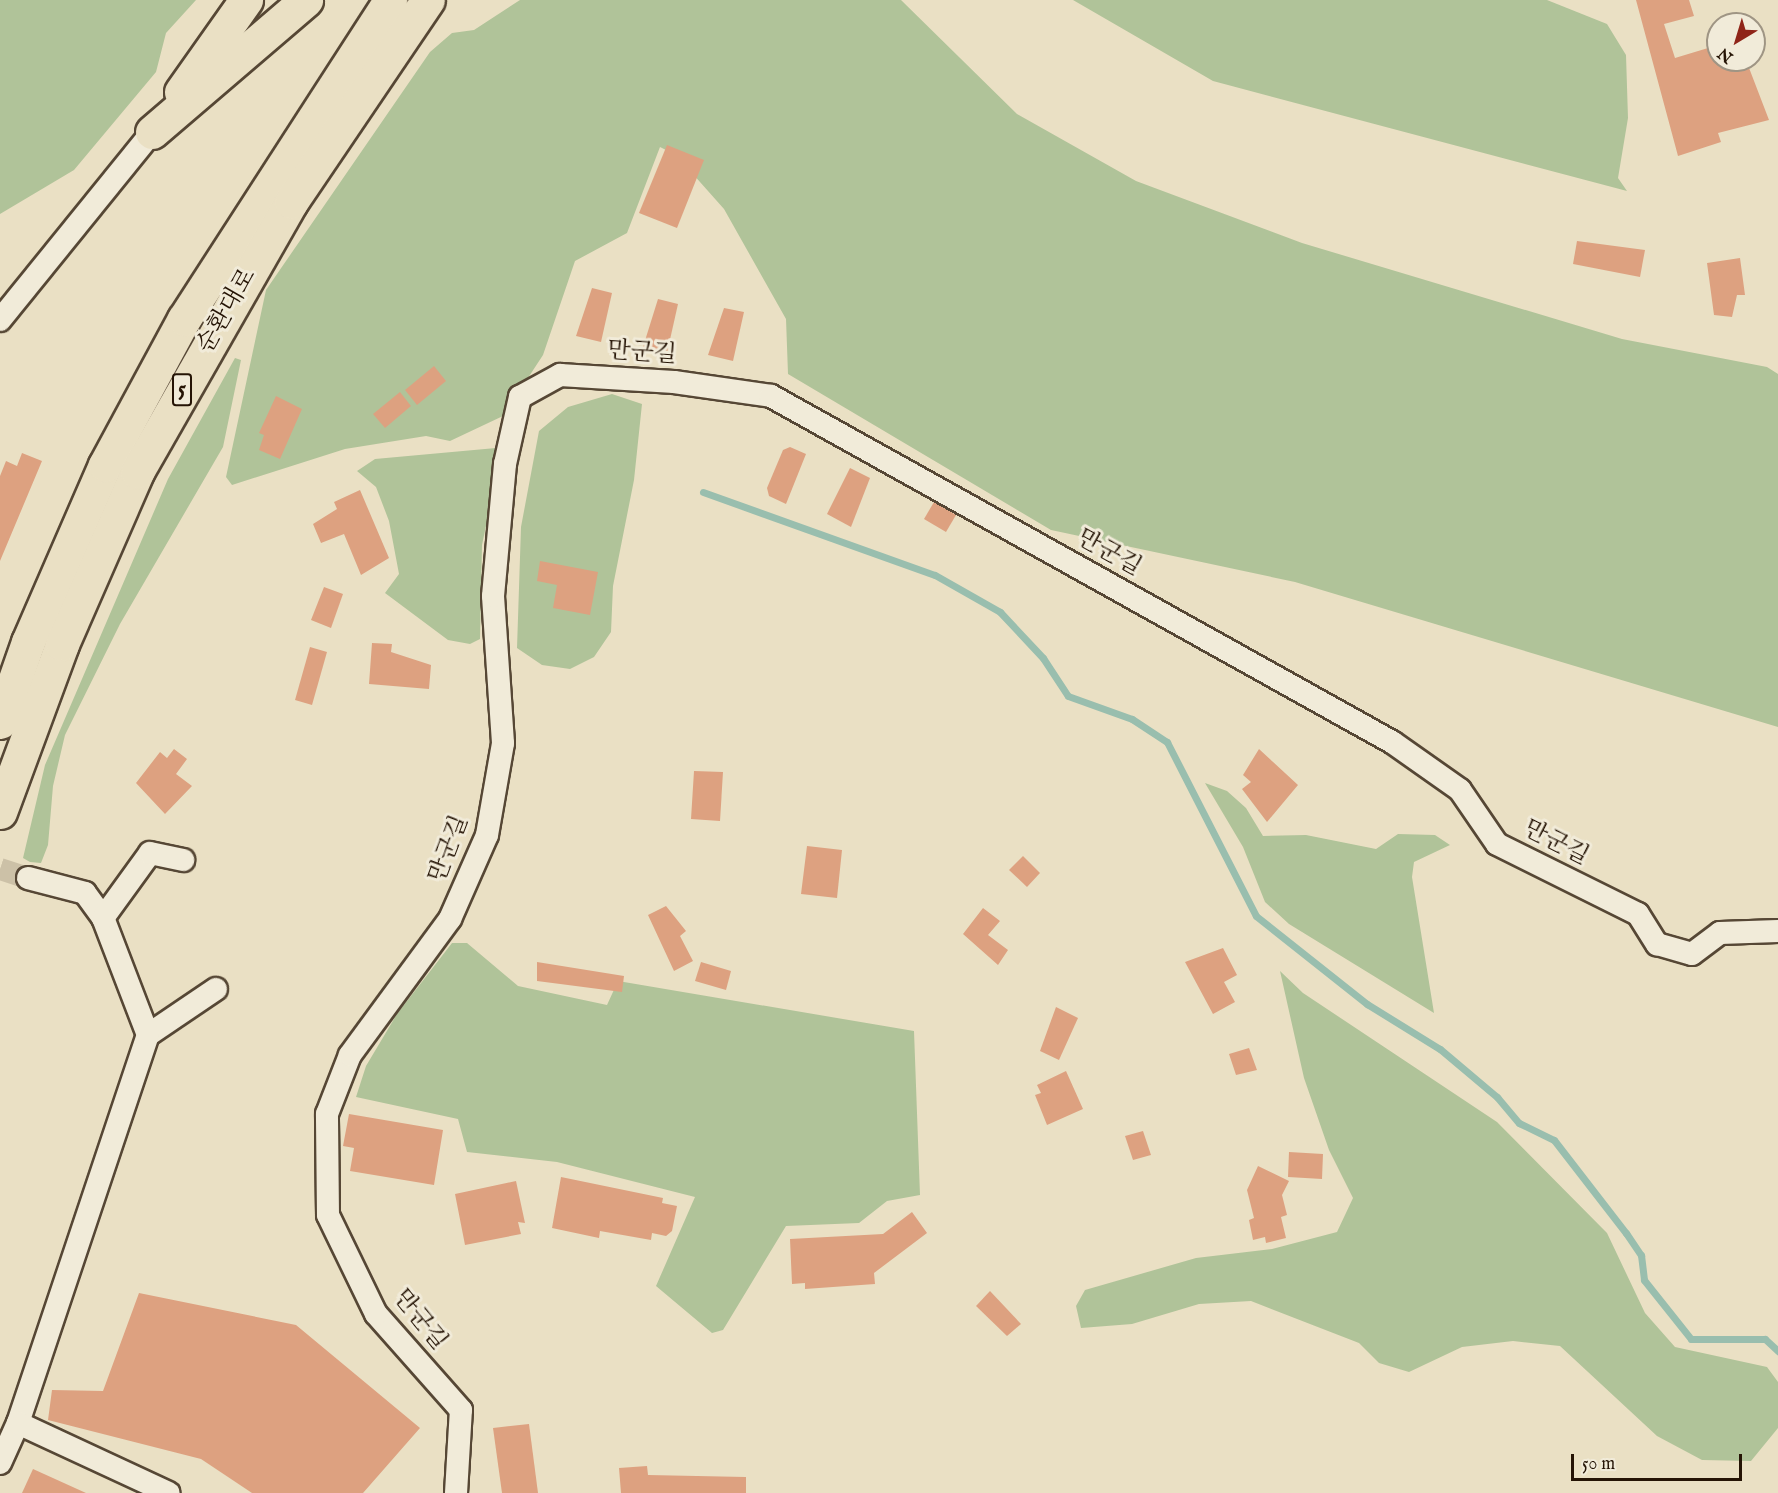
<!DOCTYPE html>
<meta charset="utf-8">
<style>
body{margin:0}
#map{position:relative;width:1778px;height:1493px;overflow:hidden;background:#eae0c4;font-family:"IM FELL English","Noto Serif KR",serif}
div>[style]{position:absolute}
.green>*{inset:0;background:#b0c399}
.stream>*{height:7px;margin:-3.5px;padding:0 3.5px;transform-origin:3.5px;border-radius:3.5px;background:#99beae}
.building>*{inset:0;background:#dda180}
.minor-tunnel>*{height:22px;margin-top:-11px;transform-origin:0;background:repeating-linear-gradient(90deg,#ccc1a7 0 22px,transparent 0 33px)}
.roads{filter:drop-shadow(2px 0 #564735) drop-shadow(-2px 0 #564735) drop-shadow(0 2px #564735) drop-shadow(0 -2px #564735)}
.minor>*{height:22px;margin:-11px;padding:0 11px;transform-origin:11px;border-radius:11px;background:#f1ebd9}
.highway>*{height:33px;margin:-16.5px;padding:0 16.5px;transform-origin:16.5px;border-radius:16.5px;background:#eae0c4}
span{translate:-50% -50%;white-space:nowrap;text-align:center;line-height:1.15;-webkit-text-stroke:6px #f1ebd9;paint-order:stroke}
.shield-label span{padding:2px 4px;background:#f1ebd9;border:2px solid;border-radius:4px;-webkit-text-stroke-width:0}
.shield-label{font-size:22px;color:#251405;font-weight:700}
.street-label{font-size:24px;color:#251405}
.north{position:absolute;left:1706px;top:12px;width:60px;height:60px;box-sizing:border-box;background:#f1ebd9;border:2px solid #9f9584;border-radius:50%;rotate:218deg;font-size:16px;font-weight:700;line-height:24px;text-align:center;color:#251405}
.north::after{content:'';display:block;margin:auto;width:21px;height:27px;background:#8f2418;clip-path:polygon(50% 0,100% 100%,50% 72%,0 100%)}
.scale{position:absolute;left:1571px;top:1454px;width:171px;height:27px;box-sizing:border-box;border:3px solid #251405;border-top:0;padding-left:8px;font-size:18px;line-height:21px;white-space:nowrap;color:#251405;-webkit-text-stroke:4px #f1ebd9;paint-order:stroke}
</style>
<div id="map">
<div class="green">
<i style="clip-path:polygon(0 0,196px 0,166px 33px,156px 72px,74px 170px,0 214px)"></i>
<i style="clip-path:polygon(520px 0,901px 0,1017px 114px,1136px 181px,1302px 243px,1622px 339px,1767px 367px,1778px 374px,1778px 727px,1295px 582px,1051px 530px,788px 374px,786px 319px,724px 209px,676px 155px,660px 147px,627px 233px,575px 261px,543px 355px,503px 416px,450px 441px,426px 436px,345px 449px,232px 485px,226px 477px,266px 290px,430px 52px,452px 33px,474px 30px)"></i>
<i style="clip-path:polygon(1073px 0,1547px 0,1607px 24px,1626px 55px,1628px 118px,1618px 178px,1627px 191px,1213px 81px)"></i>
<i style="clip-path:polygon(235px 358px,241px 360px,223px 447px,120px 624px,65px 735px,53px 786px,48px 845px,41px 863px,30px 862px,23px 858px,45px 765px,168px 479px)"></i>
<i style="clip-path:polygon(612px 394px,642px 404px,634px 480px,613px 586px,611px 632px,594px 657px,570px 669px,542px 665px,517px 648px,521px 527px,539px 431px,568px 407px)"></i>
<i style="clip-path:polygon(496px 448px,497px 474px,482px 545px,480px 639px,470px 644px,448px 640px,385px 593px,399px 574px,389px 521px,376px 487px,357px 471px,375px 459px)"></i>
<i style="clip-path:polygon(1205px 783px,1227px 791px,1246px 808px,1263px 836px,1306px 835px,1376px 849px,1398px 834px,1435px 835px,1450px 845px,1414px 862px,1412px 877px,1434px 1013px,1289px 924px,1265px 902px,1243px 847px)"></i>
<i style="clip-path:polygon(452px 943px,467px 943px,518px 986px,607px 1005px,618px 981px,914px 1031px,920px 1195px,887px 1201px,859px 1223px,786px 1226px,723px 1330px,712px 1333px,656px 1286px,695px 1197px,557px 1162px,467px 1152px,458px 1119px,356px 1097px,366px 1066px,397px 1014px)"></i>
<i style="clip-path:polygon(1280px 971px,1303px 993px,1497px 1122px,1607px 1233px,1645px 1313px,1675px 1347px,1767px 1367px,1778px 1382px,1778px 1428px,1751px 1461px,1702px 1460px,1657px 1436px,1560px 1346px,1513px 1341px,1462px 1347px,1409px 1372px,1379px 1363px,1359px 1343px,1251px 1301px,1199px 1304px,1132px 1324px,1081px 1328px,1076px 1306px,1085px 1290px,1196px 1258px,1272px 1249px,1337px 1232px,1353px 1198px,1329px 1150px,1304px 1078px)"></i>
</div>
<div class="stream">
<i style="left:703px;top:492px;width:246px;rotate:19.7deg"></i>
<i style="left:935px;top:575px;width:75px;rotate:29.6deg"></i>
<i style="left:1000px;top:612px;width:63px;rotate:46.9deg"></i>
<i style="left:1043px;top:658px;width:45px;rotate:56.7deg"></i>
<i style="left:1068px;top:696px;width:68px;rotate:19.8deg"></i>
<i style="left:1132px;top:719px;width:42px;rotate:33.3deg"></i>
<i style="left:1167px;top:742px;width:195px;rotate:62.9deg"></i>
<i style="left:1256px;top:916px;width:142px;rotate:38.4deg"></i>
<i style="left:1367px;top:1004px;width:86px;rotate:31.7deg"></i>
<i style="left:1440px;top:1049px;width:75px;rotate:40.1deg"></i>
<i style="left:1497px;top:1097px;width:34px;rotate:50deg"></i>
<i style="left:1519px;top:1123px;width:39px;rotate:26deg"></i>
<i style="left:1554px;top:1140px;width:118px;rotate:52.3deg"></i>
<i style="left:1626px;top:1233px;width:27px;rotate:56deg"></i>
<i style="left:1641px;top:1255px;width:25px;rotate:83deg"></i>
<i style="left:1644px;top:1280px;width:75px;rotate:51.5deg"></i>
<i style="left:1691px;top:1339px;width:74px"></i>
<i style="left:1765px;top:1339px;width:18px;rotate:43deg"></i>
</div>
<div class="building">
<i style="clip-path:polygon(1636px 0,1689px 0,1694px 16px,1664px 24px,1675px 58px,1718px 45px,1718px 60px,1746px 60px,1769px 120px,1718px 133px,1721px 142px,1678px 156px)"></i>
<i style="clip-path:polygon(667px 145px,704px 160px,677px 228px,639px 213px)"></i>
<i style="clip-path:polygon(1577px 241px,1645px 250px,1640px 277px,1573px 264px)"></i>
<i style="clip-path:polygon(1740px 258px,1745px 295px,1737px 295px,1732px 317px,1714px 315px,1707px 263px)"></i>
<i style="clip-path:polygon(592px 288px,612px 293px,601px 342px,576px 336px)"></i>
<i style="clip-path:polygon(658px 299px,678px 304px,667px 353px,643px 347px)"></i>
<i style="clip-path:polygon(724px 308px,744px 312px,733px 361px,708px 355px)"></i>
<i style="clip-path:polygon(434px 366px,446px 381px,417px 405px,405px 390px)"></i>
<i style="clip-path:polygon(400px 392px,411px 406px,385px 428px,373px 414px)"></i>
<i style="clip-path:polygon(276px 396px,302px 409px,280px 459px,259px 450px,264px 435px,259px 433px)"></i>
<i style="clip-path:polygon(790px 447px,806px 454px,786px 504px,769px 496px,767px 488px,783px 450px)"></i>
<i style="clip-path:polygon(22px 453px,42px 461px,0 561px,0 476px,6px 461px,17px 466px)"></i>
<i style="clip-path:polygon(850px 468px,870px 478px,851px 527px,827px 514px)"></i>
<i style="clip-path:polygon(360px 490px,389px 558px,361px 575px,344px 534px,321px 543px,313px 524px,337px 509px,334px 502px)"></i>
<i style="clip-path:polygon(934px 502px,956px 515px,946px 532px,924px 519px)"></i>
<i style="clip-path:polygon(540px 561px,598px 572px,590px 615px,553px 608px,557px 585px,537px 581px)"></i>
<i style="clip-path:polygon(324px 587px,343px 594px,331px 628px,311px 620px)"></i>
<i style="clip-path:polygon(372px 643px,392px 644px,391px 652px,431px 665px,429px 689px,369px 684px)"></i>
<i style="clip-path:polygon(310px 647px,327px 652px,312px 705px,295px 700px)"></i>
<i style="clip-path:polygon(174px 749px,187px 759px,176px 774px,192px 786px,165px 814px,136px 783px,160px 752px,167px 758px)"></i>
<i style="clip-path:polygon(1259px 749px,1298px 785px,1267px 822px,1242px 789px,1251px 782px,1243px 775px)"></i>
<i style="clip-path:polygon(694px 771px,723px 772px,720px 821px,691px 819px)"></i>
<i style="clip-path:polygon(807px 846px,842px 850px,837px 898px,801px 894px)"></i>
<i style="clip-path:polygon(1023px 856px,1040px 873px,1027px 887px,1009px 870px)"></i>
<i style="clip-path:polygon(666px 906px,686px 931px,680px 936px,693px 961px,674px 971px,648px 915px)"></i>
<i style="clip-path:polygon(983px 908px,1000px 921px,988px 935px,1008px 950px,998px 965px,963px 934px)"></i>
<i style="clip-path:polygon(1223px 948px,1237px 975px,1224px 982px,1235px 1002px,1213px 1014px,1185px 962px)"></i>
<i style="clip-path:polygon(537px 962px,624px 976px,622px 992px,537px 981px)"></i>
<i style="clip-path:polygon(701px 962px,731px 971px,726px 990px,695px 981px)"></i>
<i style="clip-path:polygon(1056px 1007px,1078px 1018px,1059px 1060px,1040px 1051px)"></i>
<i style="clip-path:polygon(1249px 1048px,1257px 1070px,1236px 1075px,1229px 1054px)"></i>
<i style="clip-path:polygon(1066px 1071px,1083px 1109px,1047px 1125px,1035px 1095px,1041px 1093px,1037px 1085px)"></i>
<i style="clip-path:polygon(349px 1114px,443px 1130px,434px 1185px,350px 1171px,354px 1148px,343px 1146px)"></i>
<i style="clip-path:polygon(1143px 1131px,1151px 1155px,1133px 1160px,1125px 1136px)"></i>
<i style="clip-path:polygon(1289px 1152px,1323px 1154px,1322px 1179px,1288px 1177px)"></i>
<i style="clip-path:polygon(1258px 1166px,1289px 1181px,1282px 1195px,1287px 1215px,1281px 1217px,1286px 1238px,1266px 1243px,1265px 1237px,1253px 1240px,1249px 1220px,1254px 1218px,1247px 1190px)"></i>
<i style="clip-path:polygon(561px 1177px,663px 1198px,662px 1203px,677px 1206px,672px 1231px,666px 1236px,652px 1233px,651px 1240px,600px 1231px,599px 1238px,552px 1228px)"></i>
<i style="clip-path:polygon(516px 1181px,525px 1223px,518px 1222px,521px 1234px,465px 1245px,455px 1194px)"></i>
<i style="clip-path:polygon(912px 1212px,927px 1233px,874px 1273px,875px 1284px,805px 1289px,805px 1283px,792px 1284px,790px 1239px,883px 1234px)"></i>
<i style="clip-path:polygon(990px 1291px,1021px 1324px,1007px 1336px,976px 1306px)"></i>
<i style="clip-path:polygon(139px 1293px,296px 1325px,420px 1428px,363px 1493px,252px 1493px,201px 1459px,48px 1420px,52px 1390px,103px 1391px)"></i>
<i style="clip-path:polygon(529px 1424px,538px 1493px,502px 1493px,493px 1428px)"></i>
<i style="clip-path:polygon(647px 1466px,648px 1475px,746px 1477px,746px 1493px,621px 1493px,619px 1468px)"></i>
<i style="clip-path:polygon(33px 1469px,86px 1493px,22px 1493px)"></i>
</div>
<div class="minor-tunnel">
<i style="left:0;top:869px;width:29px;rotate:18deg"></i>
</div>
<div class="roads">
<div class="minor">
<i style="left:0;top:320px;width:242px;rotate:-51deg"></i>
<i style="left:28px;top:878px;width:59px;rotate:14.7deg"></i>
<i style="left:85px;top:893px;width:31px;rotate:54deg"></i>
<i style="left:148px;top:1035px;width:82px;rotate:-34.1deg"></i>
<i style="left:18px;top:1423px;width:409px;rotate:-71.5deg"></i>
<i style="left:148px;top:1035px;width:125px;rotate:-111deg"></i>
<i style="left:103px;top:918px;width:80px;rotate:-54.1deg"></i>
<i style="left:150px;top:853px;width:34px;rotate:12deg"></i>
<i style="left:0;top:1463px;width:44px;rotate:-65.8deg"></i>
<i style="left:18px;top:1423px;width:166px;rotate:24.9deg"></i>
<i style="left:456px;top:1493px;width:83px;rotate:-86.6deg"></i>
<i style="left:461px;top:1410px;width:128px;rotate:-131.5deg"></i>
<i style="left:376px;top:1314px;width:110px;rotate:-115.9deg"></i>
<i style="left:328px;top:1215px;width:101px;rotate:-90.6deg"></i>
<i style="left:327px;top:1114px;width:63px;rotate:-68.7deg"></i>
<i style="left:350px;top:1055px;width:169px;rotate:-53.7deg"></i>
<i style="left:450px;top:919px;width:92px;rotate:-66.2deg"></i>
<i style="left:487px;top:835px;width:93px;rotate:-80.1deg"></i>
<i style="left:503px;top:743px;width:147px;rotate:-93.9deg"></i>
<i style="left:493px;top:596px;width:133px;rotate:-84.8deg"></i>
<i style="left:505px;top:464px;width:69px;rotate:-77.4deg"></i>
<i style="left:520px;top:397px;width:46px;rotate:-28.8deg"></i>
<i style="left:560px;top:375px;width:114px;rotate:3.5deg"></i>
<i style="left:674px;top:382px;width:98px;rotate:8.2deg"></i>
<i style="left:771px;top:396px;width:711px;rotate:29.13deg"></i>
<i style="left:1392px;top:742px;width:83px;rotate:35.2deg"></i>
<i style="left:1460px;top:790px;width:65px;rotate:55.6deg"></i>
<i style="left:1497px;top:844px;width:157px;rotate:26.4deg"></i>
<i style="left:1638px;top:914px;width:36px;rotate:58deg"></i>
<i style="left:1657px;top:944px;width:36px;rotate:16deg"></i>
<i style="left:1692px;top:954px;width:35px;rotate:-37deg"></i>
<i style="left:1720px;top:933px;width:58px;rotate:-2deg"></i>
</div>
<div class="highway">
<i style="left:181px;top:92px;width:113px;rotate:-54.8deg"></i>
<i style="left:152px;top:132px;width:203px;rotate:-40.6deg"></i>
<i style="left:0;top:722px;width:85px;rotate:-70.7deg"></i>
<i style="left:28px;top:642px;width:193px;rotate:-66.5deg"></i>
<i style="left:105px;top:465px;width:166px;rotate:-61.6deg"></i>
<i style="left:184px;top:319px;width:380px;rotate:-57.1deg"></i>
<i style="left:0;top:812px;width:179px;rotate:-69.7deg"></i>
<i style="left:62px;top:644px;width:188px;rotate:-66.4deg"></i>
<i style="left:137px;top:472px;width:311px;rotate:-60.3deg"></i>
<i style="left:291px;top:202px;width:244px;rotate:-55.9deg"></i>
</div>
</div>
<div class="shield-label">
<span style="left:182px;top:390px">5</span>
</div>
<div class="street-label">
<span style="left:227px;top:311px;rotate:-60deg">순환대로</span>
<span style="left:642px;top:353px;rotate:4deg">만군길</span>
<span style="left:1109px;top:553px;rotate:29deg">만군길</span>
<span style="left:1556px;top:843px;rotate:27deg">만군길</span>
<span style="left:449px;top:849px;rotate:-69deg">만군길</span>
<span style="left:420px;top:1320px;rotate:51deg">만군길</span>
</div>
<div class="north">N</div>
<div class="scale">50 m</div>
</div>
